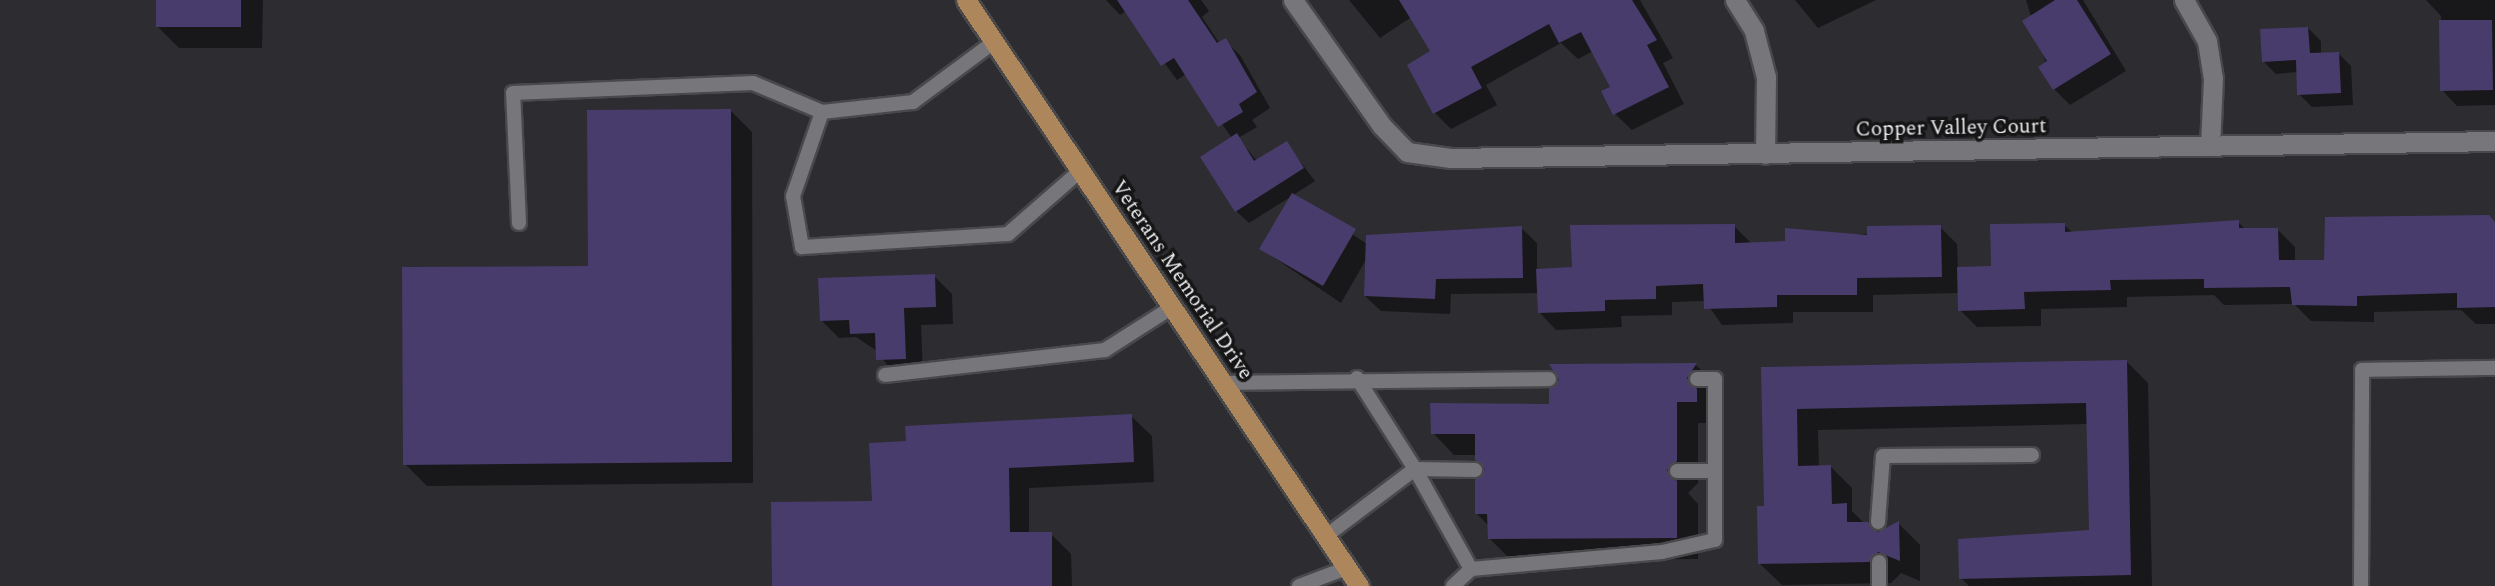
<!DOCTYPE html>
<style>
body{margin:0}
#map{position:relative;width:2495px;height:586px;overflow:hidden;background:#2d2c30;font-family:Spectral,serif}
div>[style]{position:absolute}
.shadow>*{inset:0;background:#0007}
.building>*{inset:0;background:#483c6c}
.roads{filter:drop-shadow(2px 0 #49484b) drop-shadow(-2px 0 #49484b) drop-shadow(0 2px #49484b) drop-shadow(0 -2px #49484b)}
.service>*{height:14px;margin:-7px;padding:0 7px;transform-origin:7px;border-radius:7px;background:#77767b}
.minor>*{height:19px;margin:-9.5px;padding:0 9.5px;transform-origin:9.5px;border-radius:9.5px;background:#77767b}
.primary>*{height:19px;margin:-9.5px;padding:0 9.5px;transform-origin:9.5px;border-radius:9.5px;background:#ae865b}
span{translate:-50% -50%;white-space:nowrap;text-align:center;line-height:1.15;-webkit-text-stroke:7px #151516;paint-order:stroke}
.street-label{font-size:21px;color:#ecebee}
</style>
<div id="map">
<div class="shadow">
<i style="clip-path:polygon(157px 0,263px 0,262px 48px,179px 48px,157px 26px)"></i>
<i style="clip-path:polygon(1106px 0,1201px 0,1209px 11px,1202px 17px,1220px 44px,1225px 41px,1240px 55px,1270px 108px,1252px 120px,1257px 127px,1238px 138px,1257px 161px,1286px 143px,1315px 181px,1293px 195px,1367px 244px,1521px 228px,1537px 243px,1537px 270px,1573px 269px,1734px 226px,1752px 244px,1940px 227px,1957px 244px,1958px 269px,1993px 268px,2064px 225px,2073px 233px,2238px 222px,2246px 230px,2278px 230px,2295px 247px,2295px 262px,2326px 262px,2495px 223px,2495px 324px,2476px 324px,2461px 310px,2374px 312px,2374px 322px,2311px 321px,2294px 304px,2224px 305px,2214px 295px,2127px 297px,2127px 307px,2041px 309px,2041px 326px,1977px 327px,1960px 310px,1959px 293px,1873px 295px,1873px 312px,1793px 312px,1793px 323px,1722px 325px,1705px 301px,1672px 302px,1672px 315px,1621px 316px,1622px 327px,1556px 330px,1539px 312px,1539px 293px,1451px 294px,1450px 314px,1381px 311px,1365px 296px,1367px 258px,1341px 303px,1261px 249px,1292px 196px,1249px 223px,1236px 211px,1232px 138px,1186px 74px,1177px 80px,1126px 11px,1120px 15px)"></i>
<i style="clip-path:polygon(1349px 0,1640px 0,1673px 58px,1663px 63px,1684px 104px,1632px 130px,1615px 114px,1612px 87px,1593px 51px,1578px 59px,1561px 43px,1486px 85px,1497px 105px,1451px 129px,1434px 112px,1432px 52px,1410px 18px,1380px 38px)"></i>
<i style="clip-path:polygon(1795px 0,1876px 0,1818px 28px)"></i>
<i style="clip-path:polygon(2026px 0,2083px 0,2126px 71px,2070px 105px,2054px 89px)"></i>
<i style="clip-path:polygon(2426px 0,2495px 0,2495px 105px,2457px 106px,2442px 90px,2441px 16px)"></i>
<i style="clip-path:polygon(2308px 28px,2321px 41px,2321px 54px,2338px 53px,2351px 66px,2353px 105px,2312px 107px,2299px 94px,2298px 72px,2276px 74px,2263px 61px)"></i>
<i style="clip-path:polygon(731px 111px,752px 132px,753px 483px,427px 486px,405px 464px)"></i>
<i style="clip-path:polygon(934px 276px,952px 294px,953px 324px,921px 325px,923px 376px,896px 377px,877px 351px,856px 337px,839px 338px,821px 320px)"></i>
<i style="clip-path:polygon(2126px 361px,2148px 383px,2152px 586px,1969px 586px,1961px 578px,2090px 532px,2088px 424px,1818px 430px,1819px 467px,1830px 466px,1852px 488px,1852px 511px,1865px 524px,1878px 534px,1898px 523px,1920px 545px,1920px 581px,1901px 573px,1891px 583px,1782px 585px,1760px 564px,1766px 508px,1763px 369px)"></i>
<i style="clip-path:polygon(1552px 365px,1696px 365px,1717px 386px,1718px 423px,1698px 423px,1698px 483px,1688px 493px,1698px 504px,1698px 559px,1511px 560px,1489px 538px,1489px 526px,1476px 513px,1487px 470px,1476px 455px,1454px 455px,1433px 433px,1550px 406px,1561px 380px)"></i>
<i style="clip-path:polygon(1131px 416px,1152px 436px,1154px 482px,1029px 488px,1029px 534px,1051px 534px,1071px 554px,1072px 586px,774px 586px,874px 503px,908px 443px)"></i>
</div>
<div class="building">
<i style="clip-path:polygon(156px 0,241px 0,241px 27px,156px 27px)"></i>
<i style="clip-path:polygon(1117px 0,1188px 0,1217px 43px,1226px 38px,1257px 92px,1239px 104px,1243px 112px,1218px 127px,1174px 58px,1161px 66px)"></i>
<i style="clip-path:polygon(1399px 0,1632px 0,1657px 40px,1647px 45px,1669px 87px,1613px 115px,1601px 91px,1610px 87px,1581px 32px,1559px 43px,1549px 24px,1471px 67px,1482px 88px,1433px 114px,1407px 65px,1430px 51px)"></i>
<i style="clip-path:polygon(2055px 0,2077px 0,2111px 54px,2053px 90px,2038px 67px,2047px 61px,2022px 21px)"></i>
<i style="clip-path:polygon(2439px 20px,2492px 20px,2493px 90px,2440px 91px)"></i>
<i style="clip-path:polygon(2308px 27px,2310px 53px,2339px 52px,2341px 93px,2297px 95px,2296px 60px,2262px 62px,2260px 29px)"></i>
<i style="clip-path:polygon(731px 109px,732px 462px,403px 465px,402px 267px,588px 266px,587px 110px)"></i>
<i style="clip-path:polygon(1237px 133px,1254px 161px,1287px 141px,1304px 168px,1235px 212px,1200px 157px)"></i>
<i style="clip-path:polygon(1292px 193px,1356px 229px,1323px 286px,1259px 249px)"></i>
<i style="clip-path:polygon(2489px 215px,2495px 222px,2495px 307px,2457px 308px,2457px 293px,2357px 296px,2357px 306px,2292px 305px,2290px 287px,2204px 288px,2204px 279px,2110px 280px,2111px 290px,2024px 292px,2025px 309px,1958px 311px,1957px 267px,1991px 266px,1990px 224px,2065px 223px,2065px 232px,2239px 220px,2239px 228px,2278px 228px,2279px 260px,2324px 260px,2325px 217px)"></i>
<i style="clip-path:polygon(1735px 224px,1735px 243px,1785px 241px,1785px 228px,1867px 235px,1867px 226px,1941px 225px,1942px 277px,1857px 278px,1857px 295px,1777px 295px,1777px 307px,1704px 309px,1703px 284px,1656px 286px,1656px 299px,1605px 300px,1605px 311px,1538px 313px,1536px 269px,1572px 267px,1570px 225px)"></i>
<i style="clip-path:polygon(1522px 226px,1523px 278px,1436px 279px,1435px 299px,1364px 296px,1366px 235px)"></i>
<i style="clip-path:polygon(935px 274px,936px 307px,904px 308px,906px 359px,876px 360px,875px 333px,850px 334px,849px 320px,820px 321px,818px 278px)"></i>
<i style="clip-path:polygon(2127px 360px,2131px 575px,1959px 579px,1958px 539px,2089px 530px,2086px 403px,1797px 409px,1798px 466px,1831px 465px,1832px 504px,1847px 503px,1847px 522px,1868px 522px,1878px 532px,1899px 521px,1900px 561px,1878px 552px,1869px 562px,1758px 564px,1757px 506px,1764px 506px,1761px 367px)"></i>
<i style="clip-path:polygon(1697px 363px,1687px 378px,1697px 389px,1697px 402px,1677px 402px,1677px 461px,1667px 470px,1677px 481px,1677px 538px,1488px 539px,1487px 514px,1475px 514px,1475px 480px,1485px 469px,1475px 460px,1475px 434px,1431px 434px,1430px 403px,1549px 404px,1549px 389px,1559px 380px,1549px 364px)"></i>
<i style="clip-path:polygon(1132px 414px,1134px 462px,1009px 468px,1010px 532px,1052px 532px,1052px 586px,772px 586px,771px 502px,872px 501px,869px 443px,906px 441px,905px 426px)"></i>
</div>
<div class="roads">
<div class="service">
<i style="left:822px;top:112px;width:89px;rotate:109deg"></i>
<i style="left:793px;top:196px;width:52px;rotate:80deg"></i>
<i style="left:802px;top:247px;width:206px;rotate:-3.6deg"></i>
<i style="left:1008px;top:234px;width:97px;rotate:-41.2deg"></i>
<i style="left:519px;top:223px;width:130px;rotate:-92.6deg"></i>
<i style="left:513px;top:93px;width:240px;rotate:-2.4deg"></i>
<i style="left:753px;top:83px;width:75px;rotate:22.8deg"></i>
<i style="left:822px;top:112px;width:92px;rotate:-6.3deg"></i>
<i style="left:913px;top:102px;width:102px;rotate:-36.6deg"></i>
<i style="left:885px;top:375px;width:221px;rotate:-6.5deg"></i>
<i style="left:1105px;top:350px;width:82px;rotate:-32.5deg"></i>
<i style="left:1357px;top:378px;width:108px;rotate:57.5deg"></i>
<i style="left:1415px;top:469px;width:60px;rotate:1deg"></i>
<i style="left:1225px;top:383px;width:324px;rotate:-0.7deg"></i>
<i style="left:1677px;top:471px;width:38px"></i>
<i style="left:1878px;top:522px;width:66px;rotate:-85.7deg"></i>
<i style="left:1883px;top:456px;width:149px;rotate:-0.4deg"></i>
<i style="left:1326px;top:536px;width:111px;rotate:-37deg"></i>
<i style="left:1415px;top:469px;width:115px;rotate:60.8deg"></i>
<i style="left:1299px;top:586px;width:51px;rotate:-20.6deg"></i>
<i style="left:1453px;top:586px;width:25px;rotate:-43deg"></i>
<i style="left:1471px;top:569px;width:192px;rotate:-5.1deg"></i>
<i style="left:1662px;top:552px;width:54px;rotate:-12.8deg"></i>
<i style="left:1715px;top:540px;width:161px;rotate:-90deg"></i>
<i style="left:1715px;top:379px;width:18px;rotate:180deg"></i>
<i style="left:1879px;top:586px;width:24px;rotate:-90deg"></i>
<i style="left:2361px;top:586px;width:216px;rotate:-89.7deg"></i>
<i style="left:2362px;top:370px;width:133px;rotate:-0.9deg"></i>
</div>
<div class="minor">
<i style="left:1293px;top:0;width:154px;rotate:54.8deg"></i>
<i style="left:1382px;top:126px;width:36px;rotate:46deg"></i>
<i style="left:1407px;top:152px;width:44px;rotate:7.8deg"></i>
<i style="left:1451px;top:158px;width:1044px;rotate:-0.93deg"></i>
<i style="left:1735px;top:0;width:36px;rotate:58deg"></i>
<i style="left:1754px;top:31px;width:48px;rotate:75.4deg"></i>
<i style="left:1766px;top:77px;width:77px;rotate:90.7deg"></i>
<i style="left:2184px;top:0;width:47px;rotate:60.7deg"></i>
<i style="left:2207px;top:41px;width:37px;rotate:81deg"></i>
<i style="left:2213px;top:78px;width:68px;rotate:92.5deg"></i>
</div>
<div class="primary">
<i style="left:966px;top:0;width:706px;rotate:56.15deg"></i>
</div>
</div>
<div class="street-label">
<span style="left:1951px;top:128px;rotate:-1deg">Copper Valley Court</span>
<span style="left:1182px;top:280px;rotate:56deg">Veterans Memorial Drive</span>
</div>
</div>
